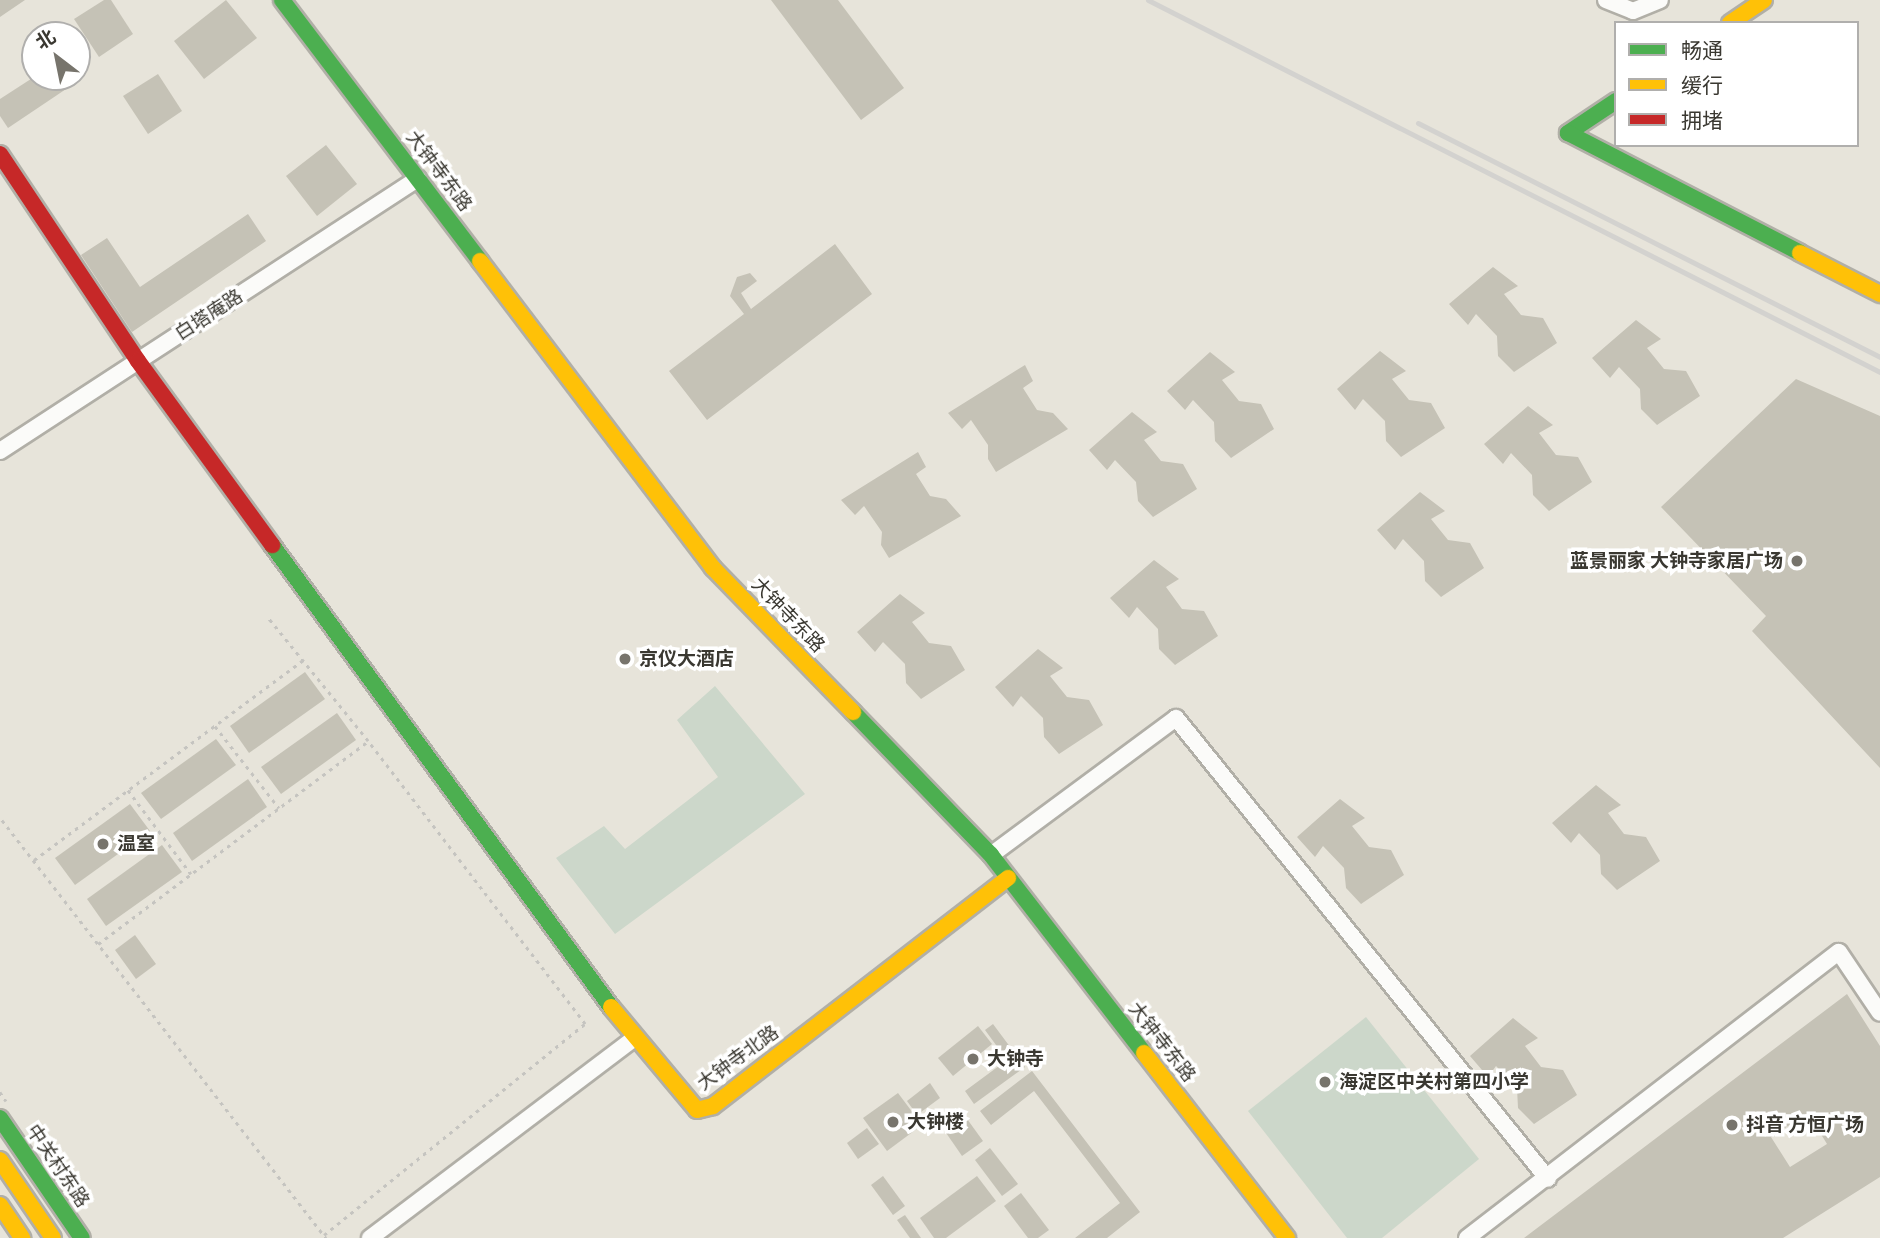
<!DOCTYPE html>
<meta charset="utf-8">
<style>
body{margin:0}
#map{position:relative;width:1880px;height:1238px;overflow:hidden;background:#e7e4da;font-family:Poppins,"Noto Sans SC",sans-serif}
div>[style]{position:absolute}
.green>*{inset:0;background:#ccd7ca}
.building>*{inset:0;background:#c5c2b6}
.path>*{height:2.5px;margin-top:-1.25px;transform-origin:0;background:repeating-linear-gradient(90deg,#c5c4c0 0 3.5px,transparent 0 8.5px)}
.roads{filter:drop-shadow(2px 0 #b1afa7) drop-shadow(-2px 0 #b1afa7) drop-shadow(0 2px #b1afa7) drop-shadow(0 -2px #b1afa7)}
.street>*{height:16px;margin:-8px;padding:0 8px;transform-origin:8px;border-radius:8px;background:#fbfbf9}
.fast>*{height:16px;margin:-8px;padding:0 8px;transform-origin:8px;border-radius:8px;background:#4caf50}
.slow>*{height:16px;margin:-8px;padding:0 8px;transform-origin:8px;border-radius:8px;background:#ffc107}
.jam>*{height:16px;margin:-8px;padding:0 8px;transform-origin:8px;border-radius:8px;background:#c62828}
.rail>*{height:5px;margin:-2.5px;padding:0 2.5px;transform-origin:2.5px;border-radius:2.5px;background:#d3d2cf}
.dots>*{width:19px;height:19px;translate:-50% -50%;box-sizing:border-box;border:4px solid #fff;border-radius:50%}
span{translate:-50% -50%;white-space:nowrap;text-align:center;line-height:1.15;-webkit-text-stroke:7px #fff;paint-order:stroke}
.street-label{font-size:19px;color:#3a3831}
.poi-label{font-size:19px;color:#3a3831;font-weight:700}
.right{translate:-100% -50%;text-align:right}
.left{translate:0 -50%;text-align:left}
.legend{position:absolute;left:1614px;top:21px;width:245px;height:126px;box-sizing:border-box;background:#fff;border:2px solid #b0afad;margin:0;padding:9px 12px;list-style:none;font-size:21px;color:#3a3831}
.legend li{display:flex;align-items:center;gap:14px;height:35px}
.legend b{width:35px;border:2px solid #b0afad}
.north{position:absolute;left:21px;top:21px;width:70px;height:70px;box-sizing:border-box;background:#fff;border:2px solid #b0afad;border-radius:50%;rotate:328deg;font-size:19px;font-weight:700;line-height:28px;text-align:center;color:#3a3831}
.north::after{content:'';display:block;margin:auto;width:24px;height:32px;background:#77746c;clip-path:polygon(50% 0,100% 100%,50% 72%,0 100%)}
</style>
<div id="map">
<div class="green">
<i style="clip-path:polygon(715px 686px,805px 794px,615px 934px,556px 858px,604px 826px,625px 849px,718px 777px,677px 720px)"></i>
<i style="clip-path:polygon(1366px 1017px,1479px 1159px,1382px 1238px,1347px 1238px,1248px 1111px)"></i>
</div>
<div class="building">
<i style="clip-path:polygon(0 0,25px 0,0 17px)"></i>
<i style="clip-path:polygon(104px 0,111px 0,133px 34px,99px 57px,74px 19px)"></i>
<i style="clip-path:polygon(226px 0,257px 38px,204px 79px,174px 41px)"></i>
<i style="clip-path:polygon(771px 0,838px 0,904px 88px,861px 120px)"></i>
<i style="clip-path:polygon(158px 74px,182px 111px,148px 134px,123px 96px)"></i>
<i style="clip-path:polygon(34px 77px,78px 81px,8px 128px,0 116px,0 99px)"></i>
<i style="clip-path:polygon(326px 145px,357px 184px,317px 216px,286px 176px)"></i>
<i style="clip-path:polygon(248px 214px,266px 241px,132px 332px,81px 255px,107px 238px,140px 287px)"></i>
<i style="clip-path:polygon(835px 244px,872px 294px,707px 420px,669px 371px,744px 314px,730px 296px,737px 277px,750px 273px,757px 281px,741px 293px,751px 309px)"></i>
<i style="clip-path:polygon(1493px 267px,1518px 286px,1504px 294px,1521px 315px,1543px 318px,1557px 343px,1514px 372px,1498px 356px,1497px 336px,1476px 314px,1468px 325px,1449px 304px)"></i>
<i style="clip-path:polygon(1636px 320px,1661px 339px,1647px 348px,1664px 369px,1686px 371px,1700px 396px,1657px 425px,1641px 409px,1640px 389px,1619px 367px,1610px 378px,1592px 358px)"></i>
<i style="clip-path:polygon(1380px 351px,1406px 371px,1392px 379px,1409px 400px,1431px 403px,1445px 428px,1401px 457px,1386px 441px,1385px 421px,1363px 399px,1355px 410px,1337px 389px)"></i>
<i style="clip-path:polygon(1210px 352px,1235px 372px,1222px 380px,1239px 401px,1261px 404px,1274px 429px,1231px 458px,1215px 441px,1214px 422px,1193px 400px,1185px 410px,1167px 391px)"></i>
<i style="clip-path:polygon(1025px 365px,1033px 381px,1023px 388px,1037px 410px,1053px 413px,1068px 429px,996px 472px,988px 459px,988px 445px,971px 420px,962px 429px,948px 413px)"></i>
<i style="clip-path:polygon(1796px 379px,1880px 416px,1880px 768px,1752px 631px,1766px 616px,1661px 507px)"></i>
<i style="clip-path:polygon(1528px 406px,1553px 425px,1539px 433px,1556px 455px,1578px 457px,1592px 482px,1549px 511px,1533px 495px,1532px 475px,1511px 453px,1503px 464px,1484px 444px)"></i>
<i style="clip-path:polygon(1132px 412px,1157px 432px,1144px 440px,1161px 461px,1183px 464px,1197px 489px,1153px 517px,1138px 501px,1136px 482px,1115px 460px,1107px 470px,1089px 450px)"></i>
<i style="clip-path:polygon(918px 452px,926px 467px,916px 474px,930px 496px,946px 499px,961px 516px,889px 558px,881px 545px,882px 532px,864px 506px,855px 515px,841px 500px)"></i>
<i style="clip-path:polygon(1420px 492px,1445px 511px,1431px 519px,1448px 540px,1470px 543px,1484px 568px,1441px 597px,1425px 581px,1424px 561px,1403px 539px,1395px 550px,1377px 530px)"></i>
<i style="clip-path:polygon(1154px 560px,1179px 579px,1166px 587px,1182px 609px,1204px 611px,1218px 636px,1175px 665px,1159px 649px,1158px 629px,1137px 607px,1129px 618px,1110px 598px)"></i>
<i style="clip-path:polygon(900px 594px,925px 613px,912px 622px,929px 643px,951px 646px,965px 670px,921px 699px,906px 683px,905px 664px,883px 642px,875px 652px,857px 632px)"></i>
<i style="clip-path:polygon(1038px 649px,1063px 668px,1050px 676px,1067px 697px,1089px 700px,1103px 725px,1059px 754px,1044px 737px,1043px 718px,1021px 696px,1013px 707px,995px 687px)"></i>
<i style="clip-path:polygon(305px 672px,325px 699px,249px 753px,230px 726px)"></i>
<i style="clip-path:polygon(337px 713px,356px 740px,281px 794px,261px 767px)"></i>
<i style="clip-path:polygon(216px 739px,236px 765px,161px 819px,141px 793px)"></i>
<i style="clip-path:polygon(248px 779px,267px 807px,192px 861px,173px 833px)"></i>
<i style="clip-path:polygon(1596px 785px,1621px 805px,1608px 813px,1624px 834px,1646px 837px,1660px 861px,1617px 890px,1601px 874px,1600px 855px,1579px 833px,1571px 843px,1552px 823px)"></i>
<i style="clip-path:polygon(1340px 799px,1365px 818px,1352px 826px,1369px 847px,1391px 850px,1404px 875px,1361px 904px,1346px 888px,1344px 868px,1323px 846px,1315px 857px,1297px 837px)"></i>
<i style="clip-path:polygon(130px 804px,150px 831px,75px 885px,55px 858px)"></i>
<i style="clip-path:polygon(162px 845px,182px 872px,106px 926px,87px 899px)"></i>
<i style="clip-path:polygon(135px 935px,156px 964px,136px 979px,115px 950px)"></i>
<i style="clip-path:polygon(evenodd,1847px 994px,1880px 1046px,1880px 1177px,1783px 1238px,1524px 1238px,1847px 994px,1808px 1113px,1827px 1144px,1790px 1167px,1771px 1137px,1808px 1113px)"></i>
<i style="clip-path:polygon(1513px 1018px,1538px 1038px,1525px 1046px,1541px 1067px,1563px 1070px,1577px 1095px,1534px 1124px,1518px 1108px,1517px 1088px,1496px 1066px,1488px 1077px,1470px 1056px)"></i>
<i style="clip-path:polygon(993px 1024px,1025px 1067px,974px 1104px,965px 1091px,1007px 1060px,985px 1030px)"></i>
<i style="clip-path:polygon(978px 1026px,992px 1044px,953px 1076px,938px 1058px)"></i>
<i style="clip-path:polygon(1032px 1071px,1140px 1212px,1107px 1238px,1075px 1238px,1120px 1203px,1034px 1091px,991px 1125px,980px 1111px)"></i>
<i style="clip-path:polygon(930px 1083px,940px 1098px,917px 1115px,907px 1101px)"></i>
<i style="clip-path:polygon(898px 1093px,922px 1125px,887px 1151px,863px 1118px)"></i>
<i style="clip-path:polygon(962px 1112px,983px 1141px,962px 1156px,942px 1127px)"></i>
<i style="clip-path:polygon(867px 1128px,879px 1144px,858px 1159px,847px 1143px)"></i>
<i style="clip-path:polygon(990px 1148px,1018px 1184px,1002px 1196px,975px 1160px)"></i>
<i style="clip-path:polygon(883px 1176px,905px 1206px,893px 1215px,871px 1185px)"></i>
<i style="clip-path:polygon(977px 1176px,996px 1201px,946px 1238px,934px 1238px,920px 1218px)"></i>
<i style="clip-path:polygon(1021px 1193px,1049px 1230px,1038px 1238px,1028px 1238px,1004px 1206px)"></i>
<i style="clip-path:polygon(905px 1215px,921px 1238px,910px 1238px,897px 1220px)"></i>
</div>
<div class="path">
<i style="left:215px;top:726px;width:104px;rotate:52deg"></i>
<i style="left:128px;top:790px;width:105px;rotate:53.1deg"></i>
<i style="left:2px;top:820px;width:529px;rotate:52.22deg"></i>
<i style="left:34px;top:860px;width:335px;rotate:-36.6deg"></i>
<i style="left:98px;top:944px;width:338px;rotate:-36.9deg"></i>
<i style="left:368px;top:741px;width:159px;rotate:-129.1deg"></i>
<i style="left:0;top:1092px;width:11px;rotate:56deg"></i>
<i style="left:324px;top:1235px;width:336px;rotate:-39deg"></i>
<i style="left:585px;top:1024px;width:357px;rotate:-127.5deg"></i>
</div>
<div class="roads">
<div class="street">
<i style="left:1606px;top:0;width:29px;rotate:22deg"></i>
<i style="left:1633px;top:11px;width:29px;rotate:-22deg"></i>
<i style="left:0;top:451px;width:499px;rotate:-33.1deg"></i>
<i style="left:991px;top:855px;width:230px;rotate:-36.5deg"></i>
<i style="left:1176px;top:718px;width:592px;rotate:51.1deg"></i>
<i style="left:370px;top:1238px;width:331px;rotate:-37.1deg"></i>
<i style="left:1467px;top:1238px;width:469px;rotate:-37.6deg"></i>
<i style="left:1839px;top:952px;width:73px;rotate:56.1deg"></i>
</div>
<div class="fast">
<i style="left:282px;top:0;width:328px;rotate:52.8deg"></i>
<i style="left:1616px;top:101px;width:58px;rotate:146.3deg"></i>
<i style="left:1568px;top:133px;width:261px;rotate:27.3deg"></i>
<i style="left:272px;top:545px;width:573px;rotate:53.73deg"></i>
<i style="left:853px;top:712px;width:199px;rotate:46deg"></i>
<i style="left:991px;top:855px;width:250px;rotate:52.3deg"></i>
<i style="left:0;top:1118px;width:145px;rotate:55.7deg"></i>
</div>
<div class="slow">
<i style="left:1730px;top:23px;width:41px;rotate:-34.1deg"></i>
<i style="left:1800px;top:253px;width:90px;rotate:27.1deg"></i>
<i style="left:480px;top:261px;width:385px;rotate:52.8deg"></i>
<i style="left:713px;top:568px;width:201px;rotate:45.8deg"></i>
<i style="left:611px;top:1007px;width:134px;rotate:50.1deg"></i>
<i style="left:697px;top:1110px;width:16px;rotate:-14deg"></i>
<i style="left:713px;top:1106px;width:373px;rotate:-37.7deg"></i>
<i style="left:1144px;top:1053px;width:234px;rotate:52.3deg"></i>
<i style="left:0;top:1160px;width:94px;rotate:55.8deg"></i>
<i style="left:0;top:1205px;width:40px;rotate:56deg"></i>
</div>
<div class="jam">
<i style="left:0;top:154px;width:249px;rotate:56.3deg"></i>
<i style="left:138px;top:361px;width:228px;rotate:53.9deg"></i>
</div>
</div>
<div class="rail">
<i style="left:1148px;top:0;width:821px;rotate:26.94deg"></i>
<i style="left:1418px;top:123px;width:518px;rotate:26.86deg"></i>
</div>
<div class="dots">
<i style="left:1797px;top:561px;background:#77746c"></i>
<i style="left:625px;top:659px;background:#77746c"></i>
<i style="left:103px;top:844px;background:#77746c"></i>
<i style="left:973px;top:1059px;background:#77746c"></i>
<i style="left:1325px;top:1082px;background:#77746c"></i>
<i style="left:893px;top:1122px;background:#77746c"></i>
<i style="left:1732px;top:1125px;background:#77746c"></i>
</div>
<div class="street-label">
<span style="left:439px;top:171px;rotate:53deg">大钟寺东路</span>
<span style="left:209px;top:315px;rotate:-33deg">白塔庵路</span>
<span style="left:788px;top:615px;rotate:46deg">大钟寺东路</span>
<span style="left:1162px;top:1042px;rotate:52deg">大钟寺东路</span>
<span style="left:738px;top:1058px;rotate:-36deg">大钟寺北路</span>
<span style="left:58px;top:1166px;rotate:56deg">中关村东路</span>
</div>
<div class="poi-label">
<span class="right" style="left:1783px;top:561px">蓝景丽家 大钟寺家居广场</span>
<span class="left" style="left:639px;top:659px">京仪大酒店</span>
<span class="left" style="left:117px;top:844px">温室</span>
<span class="left" style="left:987px;top:1059px">大钟寺</span>
<span class="left" style="left:1339px;top:1082px">海淀区中关村第四小学</span>
<span class="left" style="left:907px;top:1122px">大钟楼</span>
<span class="left" style="left:1746px;top:1125px">抖音 方恒广场</span>
</div>
<ul class="legend">
<li><b style="height:9px;background:#4caf50"></b>畅通</li>
<li><b style="height:9px;background:#ffc107"></b>缓行</li>
<li><b style="height:9px;background:#c62828"></b>拥堵</li>
</ul>
<div class="north">北</div>
</div>
